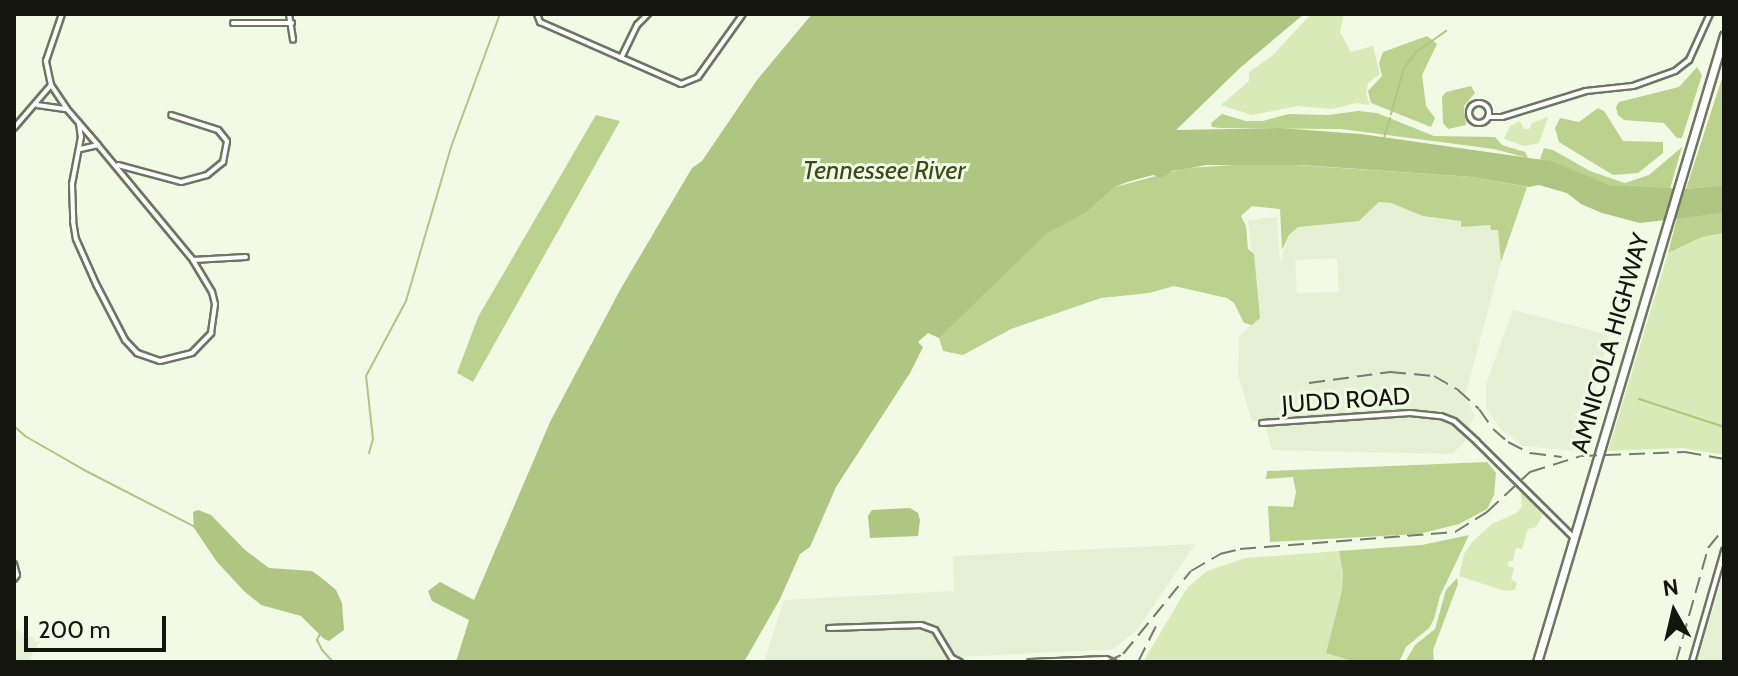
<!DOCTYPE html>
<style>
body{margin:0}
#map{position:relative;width:1738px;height:676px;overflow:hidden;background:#f2f9e5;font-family:Cabin,sans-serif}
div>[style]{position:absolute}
.built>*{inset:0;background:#e5f0d4}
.green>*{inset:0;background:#d8eab7}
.forest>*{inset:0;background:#bad28e}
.water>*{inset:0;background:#afc682}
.stream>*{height:2px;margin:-1px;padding:0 1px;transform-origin:1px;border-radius:1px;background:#afc682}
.roads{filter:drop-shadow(2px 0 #6e7563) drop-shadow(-2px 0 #6e7563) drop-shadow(0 2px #6e7563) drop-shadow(0 -2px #6e7563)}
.street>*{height:4px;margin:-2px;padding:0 2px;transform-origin:2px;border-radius:2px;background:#fff}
.street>.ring{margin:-2px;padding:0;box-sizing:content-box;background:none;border:4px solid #fff;border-radius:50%}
.primary>*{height:7px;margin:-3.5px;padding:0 3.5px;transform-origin:3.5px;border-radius:3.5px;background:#fff}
.rail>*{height:2px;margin-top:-1px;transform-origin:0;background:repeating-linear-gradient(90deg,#767a6d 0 16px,transparent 0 24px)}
span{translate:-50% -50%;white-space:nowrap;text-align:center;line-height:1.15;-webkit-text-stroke:6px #f2f9e5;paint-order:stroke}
.street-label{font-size:24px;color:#13150e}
.water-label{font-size:26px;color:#3b4918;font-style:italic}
.frame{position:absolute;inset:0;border:16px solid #13150e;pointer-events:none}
.north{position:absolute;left:1634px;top:572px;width:80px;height:80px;-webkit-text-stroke:6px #f2f9e5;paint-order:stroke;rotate:352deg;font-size:22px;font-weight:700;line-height:32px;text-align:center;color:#13150e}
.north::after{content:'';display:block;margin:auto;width:28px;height:36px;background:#13150e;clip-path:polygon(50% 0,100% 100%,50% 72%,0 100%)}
.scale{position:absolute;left:24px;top:616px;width:142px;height:36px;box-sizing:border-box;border:4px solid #13150e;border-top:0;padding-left:10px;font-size:24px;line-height:28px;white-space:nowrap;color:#13150e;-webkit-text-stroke:6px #f2f9e5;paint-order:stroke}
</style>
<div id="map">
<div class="built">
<i style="clip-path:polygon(evenodd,1379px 202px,1391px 203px,1423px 216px,1461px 221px,1461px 227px,1490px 225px,1498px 230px,1501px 262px,1465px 396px,1474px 415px,1465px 442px,1452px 454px,1272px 450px,1264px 421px,1252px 421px,1238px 375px,1239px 337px,1259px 316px,1248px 220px,1277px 217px,1280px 262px,1289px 235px,1298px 227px,1379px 202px,1337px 258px,1339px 292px,1297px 293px,1295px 260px,1337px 258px)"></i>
<i style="clip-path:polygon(1513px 310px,1609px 335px,1579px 451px,1523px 446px,1503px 431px,1486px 409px,1486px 384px)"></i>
<i style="clip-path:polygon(1195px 544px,1137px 630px,1113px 649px,959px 657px,958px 662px,764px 662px,784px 600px,954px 591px,953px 556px)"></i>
<i style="clip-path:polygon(1723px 575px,1724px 662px,1697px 662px)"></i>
<i style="clip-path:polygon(14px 629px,40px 641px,28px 662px,14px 662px)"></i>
</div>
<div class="green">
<i style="clip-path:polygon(1311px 14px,1344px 14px,1340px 32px,1351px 52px,1373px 46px,1380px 74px,1368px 83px,1366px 94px,1370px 105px,1356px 103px,1332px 109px,1297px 106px,1252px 115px,1221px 105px,1249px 81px,1249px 72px,1272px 56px)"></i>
<i style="clip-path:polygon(1548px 117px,1539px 143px,1524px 146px,1504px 139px,1510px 126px,1520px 121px,1524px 129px,1529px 129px,1532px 123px)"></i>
<i style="clip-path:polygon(1724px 233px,1724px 455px,1683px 448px,1608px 451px,1668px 253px,1702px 237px)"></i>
<i style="clip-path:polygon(1520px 488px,1540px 509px,1542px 516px,1536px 527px,1528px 529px,1522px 549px,1516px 548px,1513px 561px,1509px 561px,1508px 566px,1514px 568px,1511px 580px,1517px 582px,1515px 590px,1505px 591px,1459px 576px,1464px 554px,1473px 541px,1492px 524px,1518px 512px,1522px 506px)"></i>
<i style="clip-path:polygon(1339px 551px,1343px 573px,1342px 590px,1326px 653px,1355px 662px,1143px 662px,1187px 588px,1207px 571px,1245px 558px)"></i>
</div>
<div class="forest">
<i style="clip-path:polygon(1427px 36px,1437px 44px,1422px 75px,1426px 106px,1435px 118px,1431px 127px,1371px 103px,1368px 91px,1382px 76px,1379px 63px,1383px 52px)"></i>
<i style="clip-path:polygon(1697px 67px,1702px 75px,1682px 138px,1677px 138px,1664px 123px,1624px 120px,1618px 115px,1616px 107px,1619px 102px,1679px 87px)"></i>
<i style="clip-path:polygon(1724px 72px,1724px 185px,1686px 189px)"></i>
<i style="clip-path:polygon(1471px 86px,1475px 93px,1464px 106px,1466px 125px,1448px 129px,1443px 123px,1442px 97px,1446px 92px)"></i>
<i style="clip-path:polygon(1598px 108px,1604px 111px,1623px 141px,1663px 142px,1663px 153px,1638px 173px,1613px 175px,1559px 142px,1555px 128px,1560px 118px,1579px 122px)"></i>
<i style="clip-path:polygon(1358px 111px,1377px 113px,1434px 136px,1495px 137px,1502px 145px,1525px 152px,1528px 158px,1494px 149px,1341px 129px,1220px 128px,1212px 127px,1211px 123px,1222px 114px,1246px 121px,1263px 121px,1289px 114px,1328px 115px)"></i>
<i style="clip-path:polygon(596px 115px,620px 121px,473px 382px,457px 373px,478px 317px)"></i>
<i style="clip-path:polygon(1682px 147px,1670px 189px,1610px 185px,1540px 159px,1544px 148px,1553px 150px,1590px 171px,1625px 183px,1649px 175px)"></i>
<i style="clip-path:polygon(1265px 163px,1472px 177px,1527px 187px,1501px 262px,1498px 230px,1491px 230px,1490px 225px,1461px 227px,1461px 221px,1423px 216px,1391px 203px,1379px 202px,1359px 221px,1298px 227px,1289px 235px,1282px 250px,1280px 209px,1252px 206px,1241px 216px,1246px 226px,1248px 249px,1254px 254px,1260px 318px,1252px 325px,1244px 323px,1234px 303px,1227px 298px,1174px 286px,1149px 293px,1101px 298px,1011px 329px,963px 355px,943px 351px,939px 338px,998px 278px,1047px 232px,1086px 213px,1115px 187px,1186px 168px)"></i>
<i style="clip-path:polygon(1724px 213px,1724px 233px,1702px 237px,1668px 253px,1677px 218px)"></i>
<i style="clip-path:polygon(1487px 462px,1496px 473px,1494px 495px,1487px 509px,1459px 524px,1419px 534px,1270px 542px,1268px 506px,1293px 507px,1296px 492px,1293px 477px,1266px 479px,1267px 471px)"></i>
<i style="clip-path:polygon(1469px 535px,1440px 596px,1434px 619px,1429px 628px,1406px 647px,1399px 662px,1355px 662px,1326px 653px,1342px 590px,1343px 573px,1339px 551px,1422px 545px)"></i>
<i style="clip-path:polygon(1457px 578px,1458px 584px,1433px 650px,1434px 662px,1405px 662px,1415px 645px,1435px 629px,1446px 590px)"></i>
</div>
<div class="water">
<i style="clip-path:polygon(812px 14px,1304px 14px,1241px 67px,1176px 130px,1279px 128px,1361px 134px,1551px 161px,1610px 185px,1686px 189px,1724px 185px,1724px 213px,1640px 223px,1602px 213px,1581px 204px,1567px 193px,1539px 185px,1529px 187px,1472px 177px,1301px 165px,1207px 165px,1172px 171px,1162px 178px,1153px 175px,1127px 182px,1115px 187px,1086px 213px,1047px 233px,939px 338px,928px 333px,918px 342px,923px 347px,910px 373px,836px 487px,810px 547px,800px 554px,780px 599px,744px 662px,456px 662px,469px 620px,432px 601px,428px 591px,440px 582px,474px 600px,550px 422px,620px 290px,692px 168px,702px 161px,757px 80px)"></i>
<i style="clip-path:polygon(910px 508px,918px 513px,920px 520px,918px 536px,870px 538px,868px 516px,872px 510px)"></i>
<i style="clip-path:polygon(198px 510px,211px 515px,245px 550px,269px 568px,312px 571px,323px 579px,336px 590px,342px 603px,344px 630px,329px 641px,324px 639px,301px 616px,261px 605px,244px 591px,217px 562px,194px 528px,193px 512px)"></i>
</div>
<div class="stream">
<i style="left:1391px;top:114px;width:48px;rotate:-74.2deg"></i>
<i style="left:1404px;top:68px;width:20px;rotate:-53deg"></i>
<i style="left:1416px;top:52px;width:37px;rotate:-35deg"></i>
<i style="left:1384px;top:138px;width:21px;rotate:-73deg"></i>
<i style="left:1639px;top:399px;width:89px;rotate:18.2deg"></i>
<i style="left:14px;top:426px;width:15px;rotate:42deg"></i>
<i style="left:25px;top:436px;width:70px;rotate:29.8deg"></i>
<i style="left:86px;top:471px;width:123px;rotate:27.2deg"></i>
<i style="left:369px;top:453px;width:15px;rotate:-74deg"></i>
<i style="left:373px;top:439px;width:63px;rotate:-96.3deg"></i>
<i style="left:366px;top:376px;width:85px;rotate:-61.9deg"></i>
<i style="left:406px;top:301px;width:160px;rotate:-73.7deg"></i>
<i style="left:451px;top:147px;width:142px;rotate:-69.8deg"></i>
<i style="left:320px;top:634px;width:7px;rotate:117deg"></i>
<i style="left:317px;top:640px;width:11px;rotate:63deg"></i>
<i style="left:322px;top:650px;width:16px;rotate:47deg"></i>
</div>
<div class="roads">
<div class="street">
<i style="left:289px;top:14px;width:26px;rotate:81deg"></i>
<i style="left:537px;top:14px;width:9px;rotate:69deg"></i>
<i style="left:540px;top:22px;width:154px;rotate:23.7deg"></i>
<i style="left:681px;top:84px;width:18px;rotate:-22deg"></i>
<i style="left:698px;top:77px;width:77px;rotate:-54.5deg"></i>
<i style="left:233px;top:23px;width:59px"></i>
<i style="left:621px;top:58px;width:37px;rotate:-64deg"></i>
<i style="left:637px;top:25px;width:16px;rotate:-45deg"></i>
<i style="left:51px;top:85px;width:29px;rotate:56deg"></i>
<i class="ring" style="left:1469px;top:103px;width:16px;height:16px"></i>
<i style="left:37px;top:105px;width:30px;rotate:8deg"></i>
<i style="left:67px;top:109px;width:48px;rotate:49.3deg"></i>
<i style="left:1488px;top:117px;width:14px"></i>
<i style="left:1502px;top:117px;width:88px;rotate:-17.2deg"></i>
<i style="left:1586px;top:91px;width:47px;rotate:-6.1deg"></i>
<i style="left:1633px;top:86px;width:45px;rotate:-19.7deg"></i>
<i style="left:1675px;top:71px;width:18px;rotate:-38deg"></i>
<i style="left:1689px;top:60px;width:51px;rotate:-65.5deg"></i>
<i style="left:79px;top:123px;width:14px;rotate:82deg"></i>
<i style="left:81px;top:137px;width:48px;rotate:100.8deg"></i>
<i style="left:72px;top:184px;width:37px;rotate:88deg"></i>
<i style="left:73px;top:221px;width:18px;rotate:81deg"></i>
<i style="left:76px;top:239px;width:49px;rotate:66deg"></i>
<i style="left:96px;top:284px;width:63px;rotate:62.6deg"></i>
<i style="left:125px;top:340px;width:18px;rotate:47deg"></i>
<i style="left:137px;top:353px;width:24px;rotate:19deg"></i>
<i style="left:160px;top:361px;width:33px;rotate:-14deg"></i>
<i style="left:192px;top:353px;width:28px;rotate:-46deg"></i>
<i style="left:211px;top:333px;width:29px;rotate:-82deg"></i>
<i style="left:215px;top:304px;width:12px;rotate:-104deg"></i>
<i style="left:212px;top:292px;width:37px;rotate:-121deg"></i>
<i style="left:193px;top:260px;width:149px;rotate:-129.6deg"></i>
<i style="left:98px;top:145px;width:18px;rotate:167deg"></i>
<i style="left:14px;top:128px;width:57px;rotate:-49.3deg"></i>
<i style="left:51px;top:85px;width:25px;rotate:-102deg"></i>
<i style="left:46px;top:61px;width:50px;rotate:-71.2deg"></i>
<i style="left:118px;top:165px;width:65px;rotate:15.1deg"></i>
<i style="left:181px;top:182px;width:27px;rotate:-15deg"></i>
<i style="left:207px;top:175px;width:21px;rotate:-39deg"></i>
<i style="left:223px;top:162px;width:21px;rotate:-79deg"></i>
<i style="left:227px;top:141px;width:14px;rotate:-129deg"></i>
<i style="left:218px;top:130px;width:49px;rotate:-162.3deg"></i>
<i style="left:193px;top:260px;width:53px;rotate:-3.2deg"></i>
<i style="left:1262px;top:423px;width:148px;rotate:-3.9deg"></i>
<i style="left:1410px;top:413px;width:31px;rotate:6deg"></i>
<i style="left:1441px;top:416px;width:14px;rotate:21deg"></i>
<i style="left:1454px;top:421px;width:31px;rotate:42deg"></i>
<i style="left:1477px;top:442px;width:135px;rotate:44.7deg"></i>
<i style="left:14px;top:564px;width:11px;rotate:75deg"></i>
<i style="left:17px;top:575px;width:5px;rotate:127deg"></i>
<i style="left:829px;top:628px;width:92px;rotate:-1.9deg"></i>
<i style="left:921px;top:625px;width:15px;rotate:20deg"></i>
<i style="left:935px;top:630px;width:33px;rotate:59deg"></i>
<i style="left:952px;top:658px;width:9px;rotate:27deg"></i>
<i style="left:1030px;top:662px;width:76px;rotate:-2.3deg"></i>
<i style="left:1106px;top:659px;width:8px;rotate:23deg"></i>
<i style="left:1692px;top:662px;width:116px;rotate:-73.9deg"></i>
</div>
<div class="primary">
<i style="left:1537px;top:662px;width:654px;rotate:-73.39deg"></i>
</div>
</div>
<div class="rail">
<i style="left:1309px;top:383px;width:82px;rotate:-7.7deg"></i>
<i style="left:1390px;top:372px;width:44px;rotate:5.2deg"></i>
<i style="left:1434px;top:376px;width:28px;rotate:30deg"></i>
<i style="left:1458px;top:390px;width:28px;rotate:42deg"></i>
<i style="left:1479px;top:409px;width:24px;rotate:55deg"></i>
<i style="left:1493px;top:429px;width:20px;rotate:41deg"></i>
<i style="left:1508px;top:442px;width:25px;rotate:27deg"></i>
<i style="left:1530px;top:453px;width:32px;rotate:7deg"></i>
<i style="left:1106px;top:662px;width:19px;rotate:-25deg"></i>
<i style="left:1123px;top:654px;width:107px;rotate:-50.7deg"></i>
<i style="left:1191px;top:571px;width:34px;rotate:-30deg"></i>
<i style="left:1220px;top:554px;width:21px;rotate:-14deg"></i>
<i style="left:1240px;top:549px;width:216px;rotate:-4.5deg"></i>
<i style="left:1455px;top:532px;width:38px;rotate:-32deg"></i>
<i style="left:1487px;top:512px;width:59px;rotate:-42.9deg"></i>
<i style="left:1530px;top:472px;width:53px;rotate:-17.4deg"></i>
<i style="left:1581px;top:456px;width:104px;rotate:-2.2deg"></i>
<i style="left:1685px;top:452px;width:40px;rotate:10deg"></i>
<i style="left:1138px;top:662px;width:42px;rotate:-63.4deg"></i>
<i style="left:1676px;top:662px;width:118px;rotate:-74.3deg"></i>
<i style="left:1708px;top:548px;width:26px;rotate:-51deg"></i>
</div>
<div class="street-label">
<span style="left:1610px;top:343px;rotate:-74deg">AMNICOLA HIGHWAY</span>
<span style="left:1346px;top:400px;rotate:-4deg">JUDD ROAD</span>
</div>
<div class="water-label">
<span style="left:884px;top:171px">Tennessee River</span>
</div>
<div class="frame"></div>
<div class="north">N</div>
<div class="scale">200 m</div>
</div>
